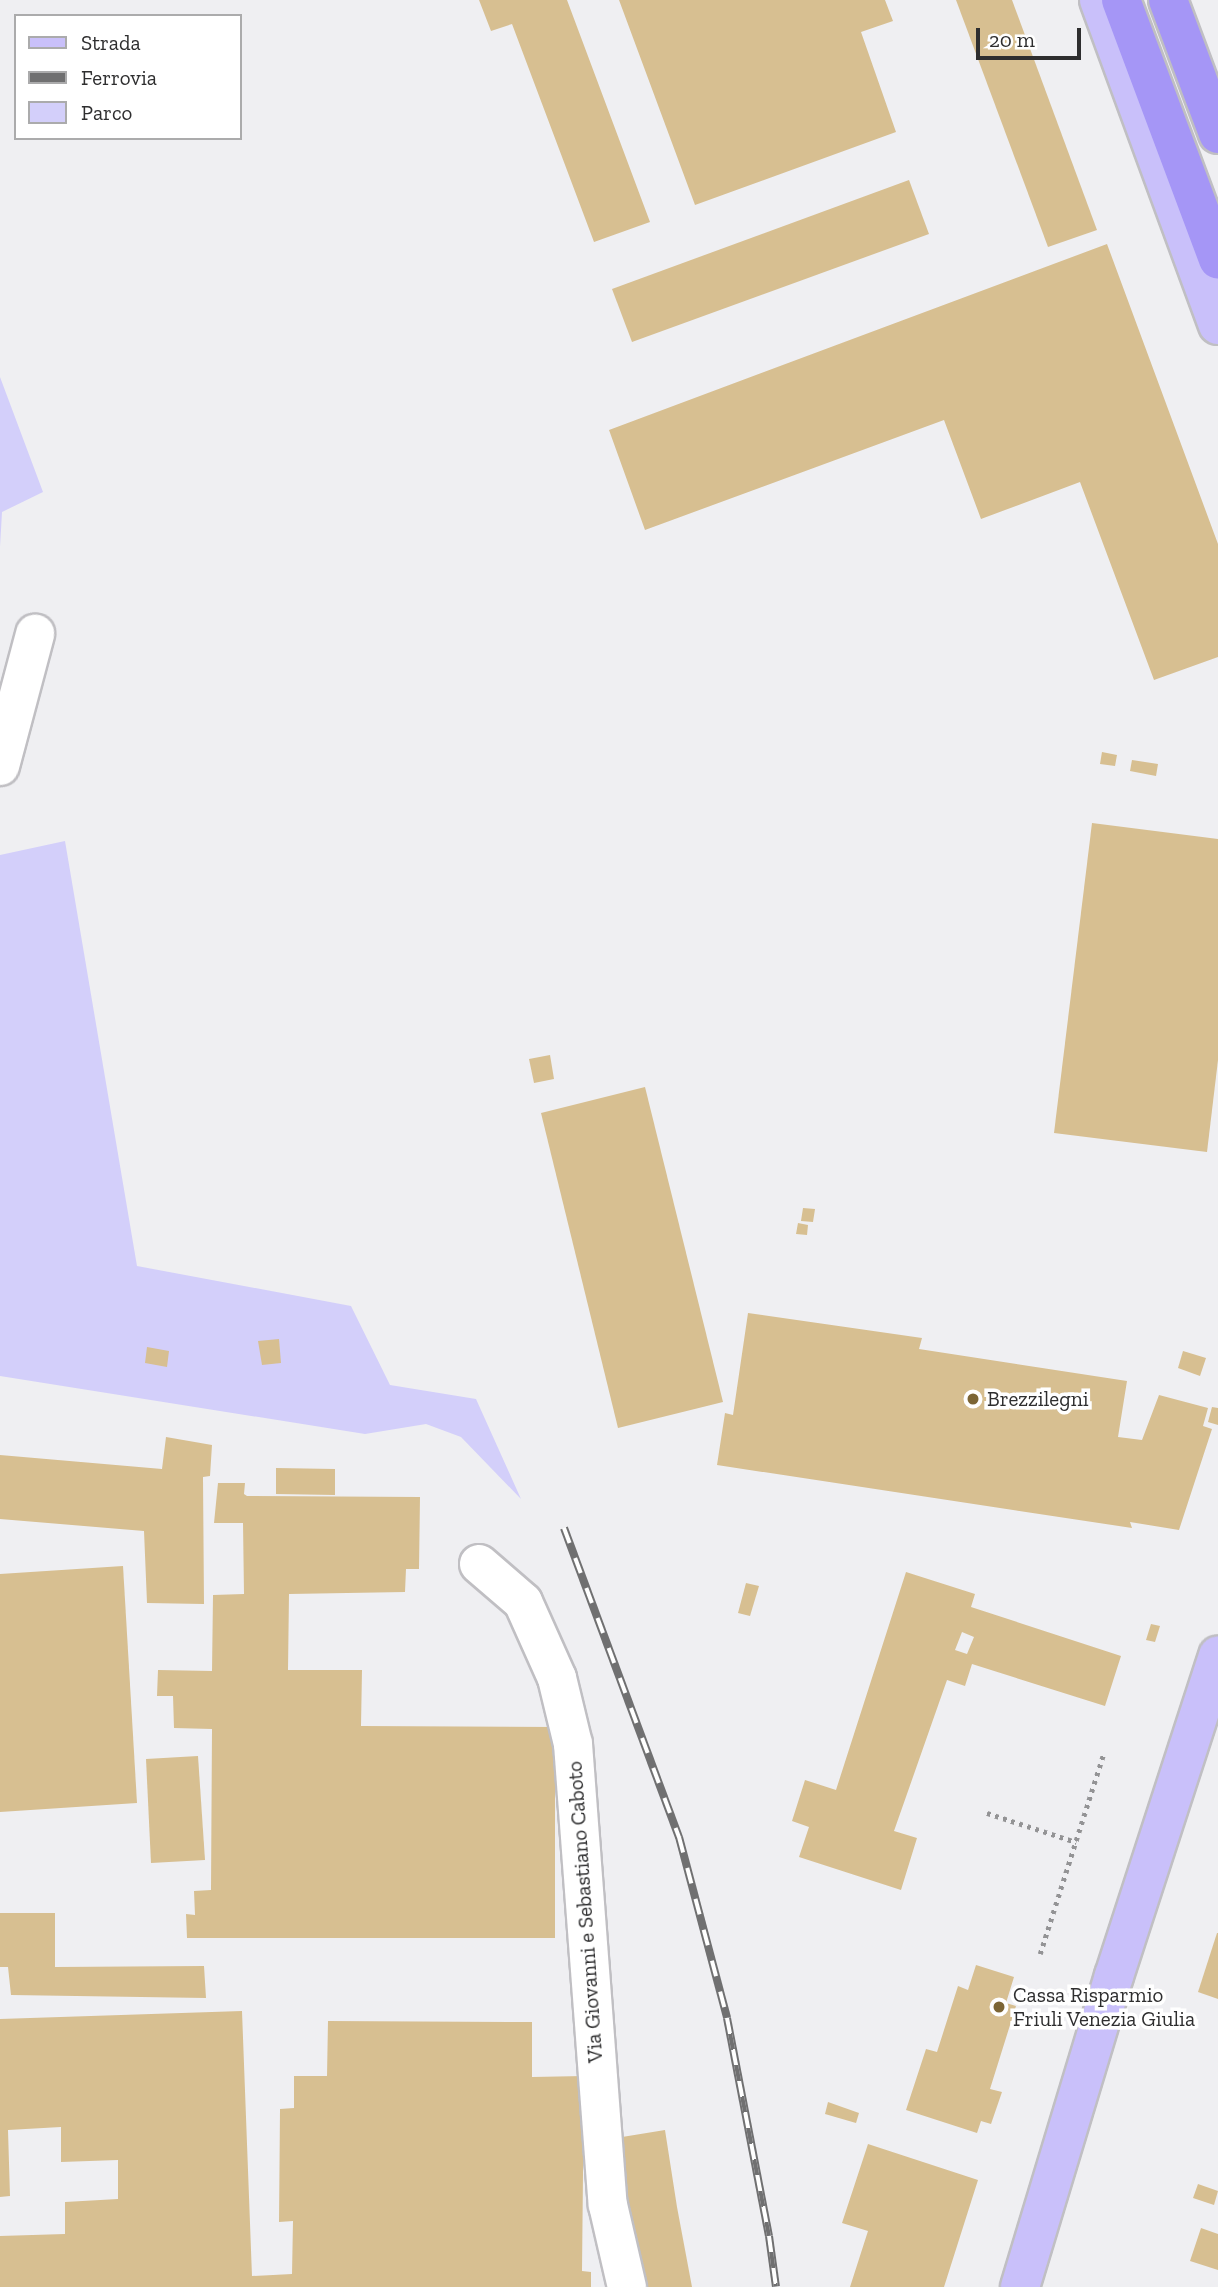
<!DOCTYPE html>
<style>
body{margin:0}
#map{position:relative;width:1218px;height:2287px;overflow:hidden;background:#efeff2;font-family:"Zilla Slab",serif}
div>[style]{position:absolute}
.green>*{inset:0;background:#d3cffa}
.building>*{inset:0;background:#d7bf91}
.path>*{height:4.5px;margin-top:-2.25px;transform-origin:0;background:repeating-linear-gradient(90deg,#939395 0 3.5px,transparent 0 8.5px)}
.roads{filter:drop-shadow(2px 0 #c0bfc3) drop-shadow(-2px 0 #c0bfc3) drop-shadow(0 2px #c0bfc3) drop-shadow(0 -2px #c0bfc3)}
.minor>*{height:38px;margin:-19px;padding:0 19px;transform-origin:19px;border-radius:19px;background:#fff}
.major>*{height:38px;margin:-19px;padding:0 19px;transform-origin:19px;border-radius:19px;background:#c9c0fa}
.highway>*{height:38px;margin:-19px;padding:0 19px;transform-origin:19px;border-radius:19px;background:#a596f6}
.rail>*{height:8px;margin-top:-4px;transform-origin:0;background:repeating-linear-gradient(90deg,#fff 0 16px,#707071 0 32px);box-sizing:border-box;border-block:2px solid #707071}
.dots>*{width:19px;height:19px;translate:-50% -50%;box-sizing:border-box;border:4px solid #fff;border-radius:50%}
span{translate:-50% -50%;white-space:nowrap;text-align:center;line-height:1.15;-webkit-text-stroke:7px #fff;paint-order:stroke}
.poi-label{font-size:21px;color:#2e2e2f}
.left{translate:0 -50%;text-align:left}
.street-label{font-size:21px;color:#2e2e2f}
.legend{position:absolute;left:14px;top:14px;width:228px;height:126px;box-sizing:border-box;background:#fff;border:2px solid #ababac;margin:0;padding:9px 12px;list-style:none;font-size:21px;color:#2e2e2f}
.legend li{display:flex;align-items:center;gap:14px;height:35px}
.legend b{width:35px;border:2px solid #ababac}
.scale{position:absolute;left:976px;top:28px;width:105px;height:32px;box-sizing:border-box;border:4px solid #2e2e2f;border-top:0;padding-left:9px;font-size:21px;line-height:24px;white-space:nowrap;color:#2e2e2f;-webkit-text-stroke:5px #fff;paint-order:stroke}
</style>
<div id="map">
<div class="green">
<i style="clip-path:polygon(0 377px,43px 492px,2px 512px,0 547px)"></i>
<i style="clip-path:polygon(65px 841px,137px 1266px,351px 1306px,390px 1385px,476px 1399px,521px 1499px,461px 1437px,426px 1424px,365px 1434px,0 1376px,0 855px)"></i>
</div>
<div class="building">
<i style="clip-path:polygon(479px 0,567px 0,650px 222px,594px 242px,512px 24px,491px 31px)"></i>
<i style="clip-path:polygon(619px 0,885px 0,893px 21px,861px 32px,896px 132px,695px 205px)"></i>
<i style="clip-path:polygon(956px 0,1012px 0,1097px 230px,1048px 247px)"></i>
<i style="clip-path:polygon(909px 180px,929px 234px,632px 342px,612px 289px)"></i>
<i style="clip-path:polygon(1107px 244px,1218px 544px,1218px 657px,1154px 680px,1080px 482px,981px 519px,944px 420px,645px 530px,609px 430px)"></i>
<i style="clip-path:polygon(1102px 752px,1117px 755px,1115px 766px,1100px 764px)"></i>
<i style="clip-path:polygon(1132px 760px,1158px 764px,1156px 776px,1130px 771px)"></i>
<i style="clip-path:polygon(1092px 823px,1218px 839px,1218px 1060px,1207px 1152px,1054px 1133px)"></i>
<i style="clip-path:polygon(550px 1055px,554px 1079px,534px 1083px,529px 1059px)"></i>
<i style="clip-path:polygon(645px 1087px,723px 1402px,618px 1428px,541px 1113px)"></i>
<i style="clip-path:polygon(803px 1208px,815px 1209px,813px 1222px,801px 1221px)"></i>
<i style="clip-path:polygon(798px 1223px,808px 1225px,807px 1235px,796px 1234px)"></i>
<i style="clip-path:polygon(748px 1313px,922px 1338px,919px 1349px,1127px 1381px,1118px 1437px,1142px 1440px,1159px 1395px,1208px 1408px,1203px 1426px,1212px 1429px,1179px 1530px,1130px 1522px,1132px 1528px,717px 1465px,725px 1413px,733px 1415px)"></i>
<i style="clip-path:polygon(279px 1339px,281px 1363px,262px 1365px,258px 1341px)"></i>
<i style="clip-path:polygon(147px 1347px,169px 1351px,167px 1367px,145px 1363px)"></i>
<i style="clip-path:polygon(1183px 1351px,1206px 1358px,1200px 1376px,1178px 1368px)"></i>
<i style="clip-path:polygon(1212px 1407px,1218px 1408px,1218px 1425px,1208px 1422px)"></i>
<i style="clip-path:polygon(166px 1437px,212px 1445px,210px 1476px,203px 1477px,204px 1604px,147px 1603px,144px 1531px,0 1519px,0 1455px,162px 1469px)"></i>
<i style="clip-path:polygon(276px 1468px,335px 1469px,335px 1495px,276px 1494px)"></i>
<i style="clip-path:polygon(218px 1483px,245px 1483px,244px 1494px,247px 1496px,420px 1497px,419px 1569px,406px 1569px,405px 1592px,289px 1594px,288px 1670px,362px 1670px,361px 1726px,555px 1727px,555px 1938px,187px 1938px,186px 1914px,195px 1915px,194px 1891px,211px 1890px,212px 1729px,174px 1728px,173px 1696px,157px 1696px,158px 1670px,212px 1671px,213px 1595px,244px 1594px,243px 1523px,214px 1523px)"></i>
<i style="clip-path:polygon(123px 1566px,137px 1803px,0 1812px,0 1574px)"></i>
<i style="clip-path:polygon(evenodd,906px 1572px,975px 1594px,971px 1607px,1121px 1656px,1105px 1706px,972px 1664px,965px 1686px,947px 1680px,894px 1831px,917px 1838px,901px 1890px,799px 1857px,809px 1827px,792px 1821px,805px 1780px,836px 1790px,906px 1572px,962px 1632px,974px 1637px,967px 1654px,955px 1650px,962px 1632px)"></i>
<i style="clip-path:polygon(746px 1583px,759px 1586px,750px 1616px,738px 1613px)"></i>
<i style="clip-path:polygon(1151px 1624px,1160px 1626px,1155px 1642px,1146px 1640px)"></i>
<i style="clip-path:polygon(198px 1756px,205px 1860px,151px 1863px,146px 1759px)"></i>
<i style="clip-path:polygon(0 1913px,55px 1913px,55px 1967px,204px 1966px,206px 1998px,11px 1995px,8px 1967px,0 1967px)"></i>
<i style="clip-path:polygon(1217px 1933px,1218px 1933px,1218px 1999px,1198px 1992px)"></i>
<i style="clip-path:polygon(976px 1965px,1014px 1977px,1006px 2003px,1016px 2006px,990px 2089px,1002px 2092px,991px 2124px,981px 2121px,977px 2133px,906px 2110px,926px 2049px,937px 2052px,958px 1986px,968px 1990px)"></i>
<i style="clip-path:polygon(242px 2011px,252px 2276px,292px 2274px,293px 2221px,279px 2222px,280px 2109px,294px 2108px,294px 2076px,327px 2076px,328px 2021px,532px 2022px,532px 2077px,584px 2076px,582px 2271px,591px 2272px,591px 2287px,0 2287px,0 2236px,65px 2234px,65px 2202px,118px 2199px,118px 2160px,61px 2162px,61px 2127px,8px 2130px,10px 2196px,0 2197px,0 2019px)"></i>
<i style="clip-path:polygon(828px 2102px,859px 2113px,856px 2123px,825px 2114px)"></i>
<i style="clip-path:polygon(665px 2130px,677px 2207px,692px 2287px,641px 2287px,616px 2138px)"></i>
<i style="clip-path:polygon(868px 2144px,978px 2180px,944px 2287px,850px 2287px,868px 2231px,842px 2223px)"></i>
<i style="clip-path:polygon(1198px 2184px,1218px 2191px,1214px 2205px,1193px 2198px)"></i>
<i style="clip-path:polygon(1201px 2228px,1218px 2234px,1218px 2270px,1190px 2261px)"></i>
</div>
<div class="path">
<i style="left:987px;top:1813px;width:94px;rotate:18deg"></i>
<i style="left:1040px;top:1954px;width:212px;rotate:-72.4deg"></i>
</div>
<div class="roads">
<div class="minor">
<i style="left:0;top:766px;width:137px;rotate:-75.1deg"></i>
<i style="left:479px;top:1564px;width:58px;rotate:40.8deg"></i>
<i style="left:523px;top:1602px;width:83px;rotate:65.9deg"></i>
<i style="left:557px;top:1678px;width:68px;rotate:76.4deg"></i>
<i style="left:573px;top:1744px;width:462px;rotate:85.7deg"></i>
<i style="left:608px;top:2205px;width:84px;rotate:77deg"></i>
</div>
<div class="major">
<i style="left:1099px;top:0;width:346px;rotate:69.9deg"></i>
<i style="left:1020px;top:2287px;width:325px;rotate:-73.2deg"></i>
<i style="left:1114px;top:1976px;width:337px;rotate:-72deg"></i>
</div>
<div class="highway">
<i style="left:1121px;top:0;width:277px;rotate:69.5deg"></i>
<i style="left:1168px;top:0;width:143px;rotate:69.5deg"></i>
</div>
</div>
<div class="rail">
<i style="left:564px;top:1528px;width:330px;rotate:69.6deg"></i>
<i style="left:679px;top:1837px;width:187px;rotate:75.1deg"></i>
<i style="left:727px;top:2018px;width:222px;rotate:79.1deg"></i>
<i style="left:769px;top:2236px;width:51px;rotate:82.2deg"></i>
</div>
<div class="dots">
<i style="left:973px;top:1399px;background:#7c6535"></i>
<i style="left:999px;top:2007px;background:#7c6535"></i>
</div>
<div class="poi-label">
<span class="left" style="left:987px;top:1399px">Brezzilegni</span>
<span class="left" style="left:1013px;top:2007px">Cassa Risparmio<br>Friuli Venezia Giulia</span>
</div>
<div class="street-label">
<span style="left:585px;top:1912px;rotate:-94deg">Via Giovanni e Sebastiano Caboto</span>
</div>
<ul class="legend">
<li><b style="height:9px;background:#c9c0fa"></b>Strada</li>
<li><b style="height:9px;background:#707071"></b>Ferrovia</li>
<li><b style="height:19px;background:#d3cffa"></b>Parco</li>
</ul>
<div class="scale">20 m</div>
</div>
